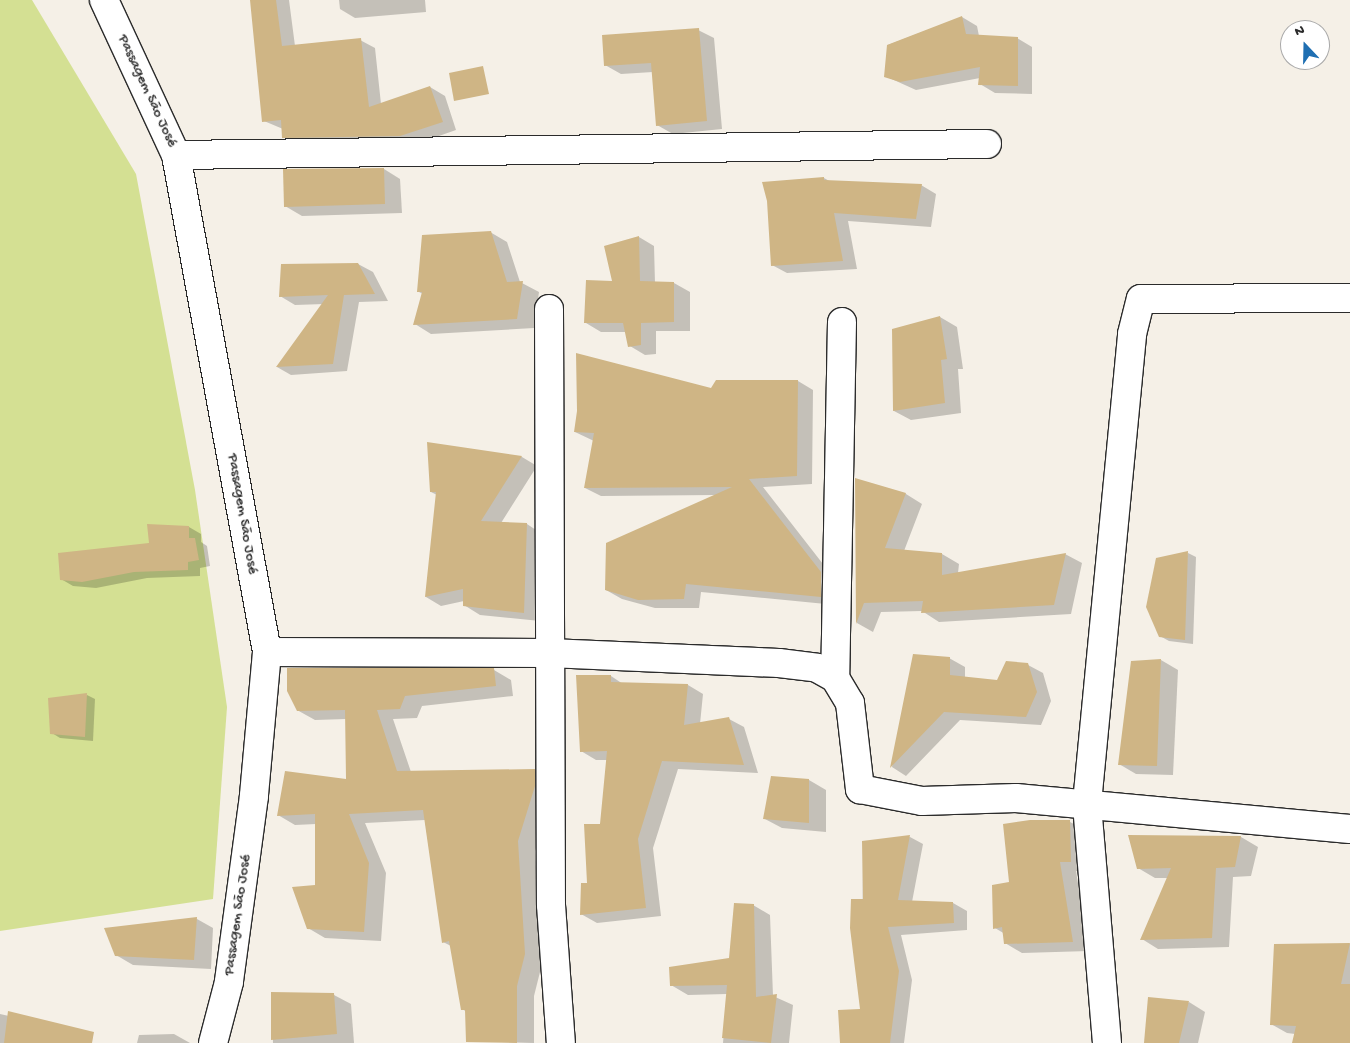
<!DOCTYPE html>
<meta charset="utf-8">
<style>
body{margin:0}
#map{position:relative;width:1350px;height:1043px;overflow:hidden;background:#f5f0e7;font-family:"Gochi Hand",sans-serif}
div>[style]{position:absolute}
.green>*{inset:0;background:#d4e093}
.shadow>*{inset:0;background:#0003}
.building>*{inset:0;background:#cfb585}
.roads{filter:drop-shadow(1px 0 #2b2b2b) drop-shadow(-1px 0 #2b2b2b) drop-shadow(0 1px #2b2b2b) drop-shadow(0 -1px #2b2b2b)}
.minor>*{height:28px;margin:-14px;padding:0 14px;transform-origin:14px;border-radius:14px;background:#fff}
span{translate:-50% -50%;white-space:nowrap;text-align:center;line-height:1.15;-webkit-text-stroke:4px #fff;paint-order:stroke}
.street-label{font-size:15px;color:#2b2b2b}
.north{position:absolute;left:1280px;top:20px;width:50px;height:50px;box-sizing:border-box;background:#fff;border:1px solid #aaa;border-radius:50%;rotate:339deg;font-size:14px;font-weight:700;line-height:20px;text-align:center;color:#2b2b2b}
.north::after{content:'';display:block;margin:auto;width:18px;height:22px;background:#1f6fb2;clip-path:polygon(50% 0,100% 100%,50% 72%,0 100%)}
</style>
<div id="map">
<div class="green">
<i style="clip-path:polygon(0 0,32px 0,136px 174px,195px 490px,227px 707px,213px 899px,0 931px)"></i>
</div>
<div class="shadow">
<i style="clip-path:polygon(251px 0,289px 0,295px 46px,360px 40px,375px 48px,381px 104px,430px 87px,445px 96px,456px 130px,416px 144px,297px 145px,283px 137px,283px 129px,264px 121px)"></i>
<i style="clip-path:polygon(339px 0,425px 0,426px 12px,355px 18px,340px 9px)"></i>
<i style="clip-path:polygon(962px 17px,977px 26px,979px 36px,1017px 38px,1032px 47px,1032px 94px,995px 93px,980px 84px,980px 78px,916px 90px,885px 76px,888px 45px)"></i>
<i style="clip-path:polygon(698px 30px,714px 38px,722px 129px,673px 134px,657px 125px,653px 72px,621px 74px,605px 65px)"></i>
<i style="clip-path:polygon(384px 169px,400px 179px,402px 213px,302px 216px,285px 206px)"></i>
<i style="clip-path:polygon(824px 178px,831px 182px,921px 185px,936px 194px,931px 227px,848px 221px,857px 269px,787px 273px,772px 265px,769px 201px,763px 183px)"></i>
<i style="clip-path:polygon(490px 232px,507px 242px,520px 282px,539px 292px,534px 328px,431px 334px,415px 324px,423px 294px,419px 292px)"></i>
<i style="clip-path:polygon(639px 237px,654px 246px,655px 283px,674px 283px,690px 292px,690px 331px,656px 331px,656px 354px,645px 355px,630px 346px,626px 332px,601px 332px,586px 323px,614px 282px)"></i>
<i style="clip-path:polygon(358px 264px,373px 272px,388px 301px,359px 302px,347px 371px,291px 375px,277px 367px,324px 304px,295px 305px,280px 296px)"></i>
<i style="clip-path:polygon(940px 317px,957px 327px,963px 369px,958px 369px,961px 413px,911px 420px,894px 411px,893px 330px)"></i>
<i style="clip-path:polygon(798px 381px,813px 390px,812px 484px,763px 487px,837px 582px,836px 605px,701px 592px,699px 608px,655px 608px,622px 599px,606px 590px,716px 495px,601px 496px,585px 488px,594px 441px,575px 432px,712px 389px)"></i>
<i style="clip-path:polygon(428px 443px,522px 457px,537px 466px,501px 523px,527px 524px,542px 534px,540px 621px,480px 615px,464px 605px,464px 601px,441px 606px,426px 597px,437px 495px,431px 492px)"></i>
<i style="clip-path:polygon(856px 480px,906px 494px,922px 504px,904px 551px,942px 554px,959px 564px,958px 573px,1065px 554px,1082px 563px,1071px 614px,939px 622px,922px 611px,881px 612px,873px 632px,857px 623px)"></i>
<i style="clip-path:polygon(189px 527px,201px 534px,201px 542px,207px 546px,210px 566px,200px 568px,200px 576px,147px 578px,96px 588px,73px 586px,61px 579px)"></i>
<i style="clip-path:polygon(1188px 553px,1196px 557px,1193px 644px,1169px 641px,1160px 636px)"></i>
<i style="clip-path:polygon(914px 655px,949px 658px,965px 667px,965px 678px,998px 681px,1028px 665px,1043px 673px,1051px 701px,1041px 725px,960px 720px,906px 776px,892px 767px)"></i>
<i style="clip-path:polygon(1161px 660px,1178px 670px,1173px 775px,1136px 774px,1119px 764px)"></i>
<i style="clip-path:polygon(494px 670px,511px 680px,513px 696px,422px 706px,417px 718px,393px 719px,411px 772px,535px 770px,552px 780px,552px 796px,535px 851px,542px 964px,534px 996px,534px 1043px,467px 1041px,467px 1012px,462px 1009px,451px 946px,443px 942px,425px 820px,365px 823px,386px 873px,381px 941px,325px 938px,308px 928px,316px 886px,316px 824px,295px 825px,278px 815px,347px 780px,346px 719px,315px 720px,297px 710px)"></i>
<i style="clip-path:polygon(611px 676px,623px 684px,688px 685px,703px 694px,700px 724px,729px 719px,744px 727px,758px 773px,678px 769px,653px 848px,661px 916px,597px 923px,581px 914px,601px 826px,607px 760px,596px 760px,581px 751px)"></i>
<i style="clip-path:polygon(87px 695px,95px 699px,93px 741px,60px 738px,52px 733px)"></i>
<i style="clip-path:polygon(809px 780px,826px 790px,826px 832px,782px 828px,765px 819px)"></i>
<i style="clip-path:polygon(1070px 822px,1087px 831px,1088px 871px,1076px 871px,1089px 951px,1022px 953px,1005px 943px,1005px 934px,995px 928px,1010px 883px)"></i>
<i style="clip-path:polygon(1130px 836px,1241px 837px,1258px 847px,1251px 876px,1233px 877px,1229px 947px,1158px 949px,1142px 939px,1168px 878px,1155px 878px,1138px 868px)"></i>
<i style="clip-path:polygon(910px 837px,923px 844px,912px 902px,953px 903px,967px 911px,967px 930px,901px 935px,912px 980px,904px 1043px,841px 1043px,862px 1010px,863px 842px)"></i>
<i style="clip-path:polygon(753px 905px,770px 915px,773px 996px,793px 1005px,789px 1043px,723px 1043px,727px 994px,688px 995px,671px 985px,730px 959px)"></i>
<i style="clip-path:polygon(197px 919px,213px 928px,211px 969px,133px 965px,116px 955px)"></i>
<i style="clip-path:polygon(1350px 944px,1350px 1043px,1293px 1043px,1295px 1034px,1287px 1033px,1271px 1024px,1275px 945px)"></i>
<i style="clip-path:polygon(272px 993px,334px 995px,351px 1004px,354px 1043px,273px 1043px)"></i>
<i style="clip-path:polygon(1189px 1002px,1205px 1012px,1198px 1043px,1145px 1043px)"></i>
<i style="clip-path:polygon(0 1014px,9px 1016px,81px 1043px,0 1043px)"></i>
<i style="clip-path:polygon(174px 1034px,190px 1043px,137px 1043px,139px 1035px)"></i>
</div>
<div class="building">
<i style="clip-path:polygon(250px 0,276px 0,282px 46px,361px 38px,369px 107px,430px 86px,443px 122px,400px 136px,282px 138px,281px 120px,262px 122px)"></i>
<i style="clip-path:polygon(962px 16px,966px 34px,1018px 37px,1018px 86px,978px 85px,980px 67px,900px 82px,884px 77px,887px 45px)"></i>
<i style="clip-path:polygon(699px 28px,707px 121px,656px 126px,651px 63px,604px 66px,602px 35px)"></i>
<i style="clip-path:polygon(483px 66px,489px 94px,454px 101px,449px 73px)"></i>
<i style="clip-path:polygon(384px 168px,385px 204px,284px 207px,283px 169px)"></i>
<i style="clip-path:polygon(824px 177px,824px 180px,922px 184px,916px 219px,834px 213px,843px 261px,771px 266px,767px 201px,762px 182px)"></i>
<i style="clip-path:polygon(491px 231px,507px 282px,523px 281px,517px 319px,413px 325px,422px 292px,417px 292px,422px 235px)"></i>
<i style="clip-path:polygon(639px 236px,640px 281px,674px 282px,674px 322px,641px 323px,641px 345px,628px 347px,623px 323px,584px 323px,586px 280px,612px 281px,604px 246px)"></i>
<i style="clip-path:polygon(358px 263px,375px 294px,344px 295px,333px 364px,276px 367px,328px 295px,279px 297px,281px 264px)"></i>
<i style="clip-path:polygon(940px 316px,947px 359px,941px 360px,945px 403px,893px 411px,892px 329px)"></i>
<i style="clip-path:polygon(576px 353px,711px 388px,716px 380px,798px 380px,797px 476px,749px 479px,821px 572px,821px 597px,686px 584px,684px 599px,638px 600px,605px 590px,606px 543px,732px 487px,584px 488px,594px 433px,574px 432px,577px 411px)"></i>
<i style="clip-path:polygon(427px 442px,522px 456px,481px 521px,527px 523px,524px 613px,463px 606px,463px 589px,425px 597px,436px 492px,430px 492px)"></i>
<i style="clip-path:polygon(855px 478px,906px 493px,885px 548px,942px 553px,942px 575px,1066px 553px,1054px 605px,921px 613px,923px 601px,864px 603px,856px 624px)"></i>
<i style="clip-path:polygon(147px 524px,189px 526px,189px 538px,195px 538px,199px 560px,188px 562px,188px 570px,134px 572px,82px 582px,60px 580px,58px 553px,149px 543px)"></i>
<i style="clip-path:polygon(1188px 551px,1185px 640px,1159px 637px,1146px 607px,1156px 558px)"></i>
<i style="clip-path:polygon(913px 654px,950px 657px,950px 675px,997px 680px,1006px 661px,1028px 663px,1037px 692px,1026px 717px,944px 712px,890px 768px)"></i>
<i style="clip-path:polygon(1161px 659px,1157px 766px,1118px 765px,1131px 661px)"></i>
<i style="clip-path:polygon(287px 668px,494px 668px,496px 686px,405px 696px,400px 709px,377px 710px,397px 771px,535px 769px,535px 786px,518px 841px,525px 954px,517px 986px,517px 1043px,466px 1042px,465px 1010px,461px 1010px,449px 941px,442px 943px,423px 810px,349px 814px,369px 863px,364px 932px,307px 929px,292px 887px,315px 885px,315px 814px,277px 816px,285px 771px,346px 779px,345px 710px,297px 711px,287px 691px)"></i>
<i style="clip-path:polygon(576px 675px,611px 675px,611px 682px,688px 684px,684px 725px,729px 717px,744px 765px,662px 761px,638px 839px,646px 908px,580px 915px,581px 883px,587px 883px,584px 824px,600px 824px,607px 751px,580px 752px)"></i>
<i style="clip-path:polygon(87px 693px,85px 737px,50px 734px,48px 698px)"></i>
<i style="clip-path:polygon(771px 776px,809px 779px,809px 823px,763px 819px)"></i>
<i style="clip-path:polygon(1030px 820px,1070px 820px,1071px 862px,1060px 862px,1073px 942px,1004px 944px,1002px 927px,993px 929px,992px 885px,1009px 882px,1003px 824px)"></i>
<i style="clip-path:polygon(910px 835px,898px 900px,953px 902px,954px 923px,888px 927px,899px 971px,890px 1043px,840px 1043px,838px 1010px,860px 1009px,850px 928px,851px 899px,863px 899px,862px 841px)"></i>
<i style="clip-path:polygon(1128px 835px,1241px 836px,1235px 867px,1216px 868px,1212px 938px,1140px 940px,1171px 868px,1137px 869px)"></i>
<i style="clip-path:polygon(734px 903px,754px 904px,756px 997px,777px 994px,771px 1043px,722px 1038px,727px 985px,670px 986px,669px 967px,729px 958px)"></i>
<i style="clip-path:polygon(197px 917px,194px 960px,115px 956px,104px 928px)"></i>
<i style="clip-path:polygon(1350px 943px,1341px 984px,1350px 984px,1350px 1043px,1292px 1043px,1296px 1026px,1270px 1025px,1274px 944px)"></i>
<i style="clip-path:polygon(271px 992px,334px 993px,337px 1034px,271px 1040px)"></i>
<i style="clip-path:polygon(1148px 997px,1189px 1001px,1179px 1043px,1144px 1043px)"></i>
<i style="clip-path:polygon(8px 1011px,94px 1032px,92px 1043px,4px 1043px)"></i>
</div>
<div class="roads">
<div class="minor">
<i style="left:104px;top:0;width:171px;rotate:65.1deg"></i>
<i style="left:176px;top:155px;width:505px;rotate:79.62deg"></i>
<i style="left:267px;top:652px;width:145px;rotate:95.2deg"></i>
<i style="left:254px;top:796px;width:188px;rotate:97.7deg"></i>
<i style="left:229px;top:982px;width:63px;rotate:104.7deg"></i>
<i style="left:176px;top:155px;width:811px;rotate:-0.78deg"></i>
<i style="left:549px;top:309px;width:596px;rotate:89.81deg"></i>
<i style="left:551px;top:905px;width:138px;rotate:85.9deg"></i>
<i style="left:842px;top:322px;width:356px;rotate:91.1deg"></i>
<i style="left:835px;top:678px;width:29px;rotate:59deg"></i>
<i style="left:850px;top:703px;width:87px;rotate:83.4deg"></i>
<i style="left:860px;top:789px;width:63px;rotate:11deg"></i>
<i style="left:922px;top:801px;width:94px;rotate:-1.8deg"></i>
<i style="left:1016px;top:798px;width:335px;rotate:5.3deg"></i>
<i style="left:267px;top:652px;width:282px;rotate:0.2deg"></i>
<i style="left:549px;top:653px;width:230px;rotate:2.5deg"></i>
<i style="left:779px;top:663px;width:38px;rotate:7deg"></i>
<i style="left:817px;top:668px;width:21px;rotate:29deg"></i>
<i style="left:1107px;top:1043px;width:241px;rotate:-94.8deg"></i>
<i style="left:1087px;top:803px;width:471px;rotate:-84.5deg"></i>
<i style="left:1132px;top:334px;width:36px;rotate:-76deg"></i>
<i style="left:1141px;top:299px;width:209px;rotate:-0.3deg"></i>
</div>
</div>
<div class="street-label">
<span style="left:147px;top:91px;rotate:65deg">Passagem São José</span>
<span style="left:242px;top:514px;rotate:80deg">Passagem São José</span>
<span style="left:238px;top:915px;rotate:-82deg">Passagem São José</span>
</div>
<div class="north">N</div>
</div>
